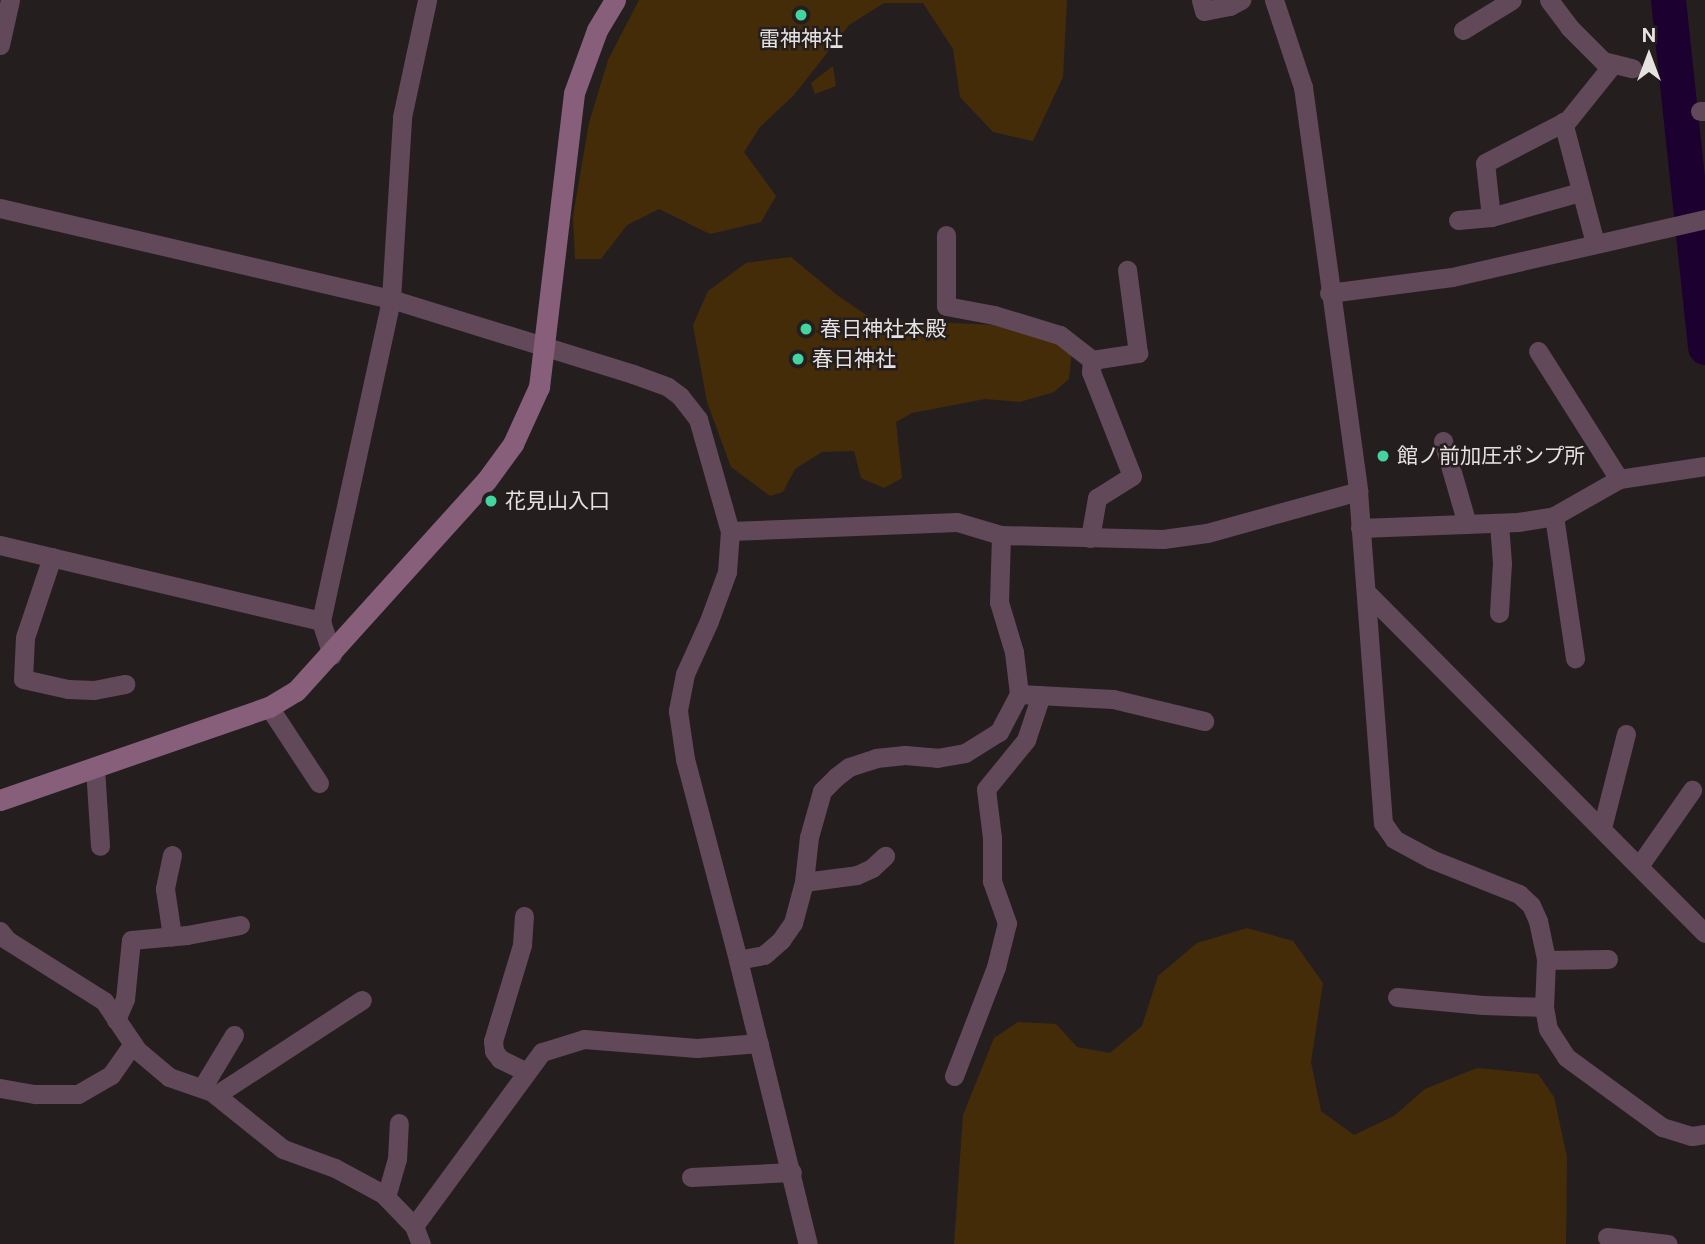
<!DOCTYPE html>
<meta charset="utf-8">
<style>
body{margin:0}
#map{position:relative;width:1705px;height:1244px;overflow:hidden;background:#251e1f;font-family:"Public Sans","Noto Sans JP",sans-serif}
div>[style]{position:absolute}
.green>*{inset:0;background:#452c09}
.river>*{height:35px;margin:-17.5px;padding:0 17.5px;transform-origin:17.5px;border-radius:17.5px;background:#1c002f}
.street>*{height:19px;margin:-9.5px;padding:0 9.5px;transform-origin:9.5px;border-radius:9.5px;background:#624959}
.secondary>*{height:21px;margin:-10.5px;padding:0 10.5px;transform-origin:10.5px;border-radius:10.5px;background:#875f7a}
.dots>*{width:19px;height:19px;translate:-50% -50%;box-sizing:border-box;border:4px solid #251e1f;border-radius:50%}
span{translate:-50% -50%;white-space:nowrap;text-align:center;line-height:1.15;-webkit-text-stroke:5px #251e1f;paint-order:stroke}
.poi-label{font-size:21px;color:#e6e2e2}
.left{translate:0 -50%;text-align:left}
.north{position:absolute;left:1614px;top:21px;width:70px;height:70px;-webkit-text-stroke:5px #251e1f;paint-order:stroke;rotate:0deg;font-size:19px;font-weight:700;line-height:28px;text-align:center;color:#e6e2e2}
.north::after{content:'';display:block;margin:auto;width:24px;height:32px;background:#e6e2e2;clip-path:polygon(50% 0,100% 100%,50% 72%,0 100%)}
</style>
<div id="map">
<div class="green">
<i style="clip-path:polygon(639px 0,1067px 0,1063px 77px,1033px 141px,993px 132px,960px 97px,953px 49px,923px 3px,884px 3px,849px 25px,794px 95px,760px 127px,744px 152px,776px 196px,761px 222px,710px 234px,659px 209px,627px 225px,601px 259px,575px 259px,573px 216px,589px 123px,608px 60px)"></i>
<i style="clip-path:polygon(833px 66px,836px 86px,815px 94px,811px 83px)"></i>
<i style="clip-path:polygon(791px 257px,837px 295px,872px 319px,1031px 327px,1072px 350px,1069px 379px,1054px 392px,1020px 402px,985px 399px,912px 413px,896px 422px,902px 478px,884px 488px,861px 478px,854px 451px,822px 452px,795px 469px,783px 492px,770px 496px,731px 467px,707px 402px,693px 325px,708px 291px,746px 263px)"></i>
<i style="clip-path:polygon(1247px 928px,1293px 941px,1323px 983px,1311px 1062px,1321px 1111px,1354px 1135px,1394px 1116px,1425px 1089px,1477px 1068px,1538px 1074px,1554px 1097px,1567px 1157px,1566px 1244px,954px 1244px,963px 1115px,994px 1038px,1018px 1022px,1056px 1024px,1077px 1047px,1110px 1053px,1142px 1026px,1158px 976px,1197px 943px)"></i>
</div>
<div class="river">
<i style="left:1668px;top:0;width:349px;rotate:83.9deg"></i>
</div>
<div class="street">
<i style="left:1201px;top:0;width:11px;rotate:75deg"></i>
<i style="left:1204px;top:11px;width:26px;rotate:-11deg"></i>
<i style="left:1230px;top:6px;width:13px;rotate:-29deg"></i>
<i style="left:1274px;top:0;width:92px;rotate:71.6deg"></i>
<i style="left:1303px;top:87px;width:408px;rotate:82.2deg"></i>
<i style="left:1358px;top:491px;width:333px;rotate:85.7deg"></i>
<i style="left:1383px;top:823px;width:19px;rotate:55deg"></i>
<i style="left:1394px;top:839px;width:42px;rotate:28.4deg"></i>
<i style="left:1431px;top:859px;width:95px;rotate:21.7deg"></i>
<i style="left:1519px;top:894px;width:16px;rotate:43deg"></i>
<i style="left:1531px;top:905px;width:17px;rotate:66deg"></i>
<i style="left:1538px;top:921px;width:40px;rotate:78deg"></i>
<i style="left:1546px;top:960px;width:47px;rotate:92.4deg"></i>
<i style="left:1544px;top:1007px;width:22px;rotate:80deg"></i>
<i style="left:1548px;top:1029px;width:33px;rotate:57deg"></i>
<i style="left:1566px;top:1057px;width:119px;rotate:36.1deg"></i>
<i style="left:1662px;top:1127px;width:31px;rotate:17deg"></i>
<i style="left:1692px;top:1136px;width:13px;rotate:-9deg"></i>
<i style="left:1549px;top:0;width:34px;rotate:53deg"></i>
<i style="left:1569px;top:27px;width:48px;rotate:45deg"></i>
<i style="left:1603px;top:61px;width:30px;rotate:14deg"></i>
<i style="left:1463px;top:30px;width:57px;rotate:-31.5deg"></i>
<i style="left:0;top:45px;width:46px;rotate:-77.5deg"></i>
<i style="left:1700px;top:111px;width:5px"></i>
<i style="left:1563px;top:122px;width:125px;rotate:75.2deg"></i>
<i style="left:0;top:208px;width:401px;rotate:13.1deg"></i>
<i style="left:391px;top:299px;width:253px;rotate:17.2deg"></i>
<i style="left:633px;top:374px;width:37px;rotate:20deg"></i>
<i style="left:668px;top:387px;width:15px;rotate:37deg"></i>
<i style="left:680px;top:396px;width:29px;rotate:52deg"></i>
<i style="left:698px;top:419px;width:116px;rotate:74.1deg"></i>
<i style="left:730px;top:531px;width:41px;rotate:94.2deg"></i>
<i style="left:727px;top:572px;width:52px;rotate:110.2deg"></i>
<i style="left:709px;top:621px;width:58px;rotate:114.4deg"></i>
<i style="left:685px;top:674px;width:38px;rotate:101deg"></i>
<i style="left:678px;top:711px;width:49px;rotate:81.7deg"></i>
<i style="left:685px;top:759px;width:208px;rotate:75.2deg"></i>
<i style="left:738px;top:960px;width:292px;rotate:76.2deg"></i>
<i style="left:1491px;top:217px;width:54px;rotate:-96.3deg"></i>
<i style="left:1485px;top:163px;width:93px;rotate:-27.4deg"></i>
<i style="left:1568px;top:120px;width:72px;rotate:-51.2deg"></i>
<i style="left:1458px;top:220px;width:33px;rotate:-5deg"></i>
<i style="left:1491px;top:217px;width:92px;rotate:-15.7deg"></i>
<i style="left:946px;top:235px;width:71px;rotate:90deg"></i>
<i style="left:946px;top:306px;width:49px;rotate:10.6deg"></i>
<i style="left:994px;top:315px;width:69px;rotate:16.9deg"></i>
<i style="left:1060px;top:335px;width:41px;rotate:38deg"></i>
<i style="left:1329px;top:293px;width:124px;rotate:-7.4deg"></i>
<i style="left:1452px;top:277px;width:260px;rotate:-12.9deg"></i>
<i style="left:1538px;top:351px;width:151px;rotate:57.7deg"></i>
<i style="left:1619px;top:479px;width:87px;rotate:-8.6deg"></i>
<i style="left:1443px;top:441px;width:86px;rotate:73.9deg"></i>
<i style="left:1554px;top:516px;width:144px;rotate:81.6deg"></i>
<i style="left:1360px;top:528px;width:158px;rotate:-2.2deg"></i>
<i style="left:1518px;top:522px;width:36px;rotate:-9deg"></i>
<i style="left:1554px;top:516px;width:75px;rotate:-29.6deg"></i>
<i style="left:730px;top:531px;width:227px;rotate:-2.3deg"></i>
<i style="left:957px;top:522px;width:46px;rotate:16.5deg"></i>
<i style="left:1001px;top:535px;width:162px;rotate:1.4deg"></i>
<i style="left:1163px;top:539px;width:44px;rotate:-7.8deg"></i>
<i style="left:1207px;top:533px;width:157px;rotate:-15.5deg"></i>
<i style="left:1001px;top:535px;width:67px;rotate:91.7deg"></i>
<i style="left:999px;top:602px;width:52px;rotate:73.3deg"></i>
<i style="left:1014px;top:652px;width:42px;rotate:83.2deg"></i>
<i style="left:1019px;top:694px;width:94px;rotate:3deg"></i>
<i style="left:1113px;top:699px;width:94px;rotate:13.6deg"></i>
<i style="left:1090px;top:538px;width:41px;rotate:-80.1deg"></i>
<i style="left:1097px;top:498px;width:41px;rotate:-32.2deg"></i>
<i style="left:1132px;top:476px;width:112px;rotate:-111.5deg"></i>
<i style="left:1091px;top:372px;width:12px;rotate:-85deg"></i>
<i style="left:1092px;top:360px;width:47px;rotate:-8.7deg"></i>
<i style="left:1138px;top:353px;width:84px;rotate:-97.5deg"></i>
<i style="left:0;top:545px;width:330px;rotate:13.3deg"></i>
<i style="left:52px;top:557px;width:84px;rotate:108.6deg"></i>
<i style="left:25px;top:637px;width:42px;rotate:92.7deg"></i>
<i style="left:23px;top:679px;width:46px;rotate:12.5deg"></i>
<i style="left:68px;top:689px;width:26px;rotate:2deg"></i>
<i style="left:94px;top:690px;width:32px;rotate:-11deg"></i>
<i style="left:1367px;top:593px;width:479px;rotate:45.2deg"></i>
<i style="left:1499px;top:613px;width:50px;rotate:-86.6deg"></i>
<i style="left:1502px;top:563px;width:40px;rotate:-94.3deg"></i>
<i style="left:332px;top:655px;width:36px;rotate:-108deg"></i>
<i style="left:321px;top:621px;width:330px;rotate:-77.7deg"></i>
<i style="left:391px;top:299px;width:182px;rotate:-86.5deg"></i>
<i style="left:402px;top:117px;width:120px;rotate:-77.9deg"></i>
<i style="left:269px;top:707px;width:91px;rotate:56.7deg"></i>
<i style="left:95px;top:768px;width:78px;rotate:86.3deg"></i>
<i style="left:1602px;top:828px;width:97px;rotate:-75.7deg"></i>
<i style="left:172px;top:855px;width:35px;rotate:102deg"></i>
<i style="left:165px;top:889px;width:48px;rotate:81.5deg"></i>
<i style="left:1639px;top:866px;width:93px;rotate:-55.1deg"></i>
<i style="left:804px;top:882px;width:45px;rotate:-83.7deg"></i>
<i style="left:809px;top:837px;width:48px;rotate:-74.2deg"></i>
<i style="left:822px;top:791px;width:20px;rotate:-45deg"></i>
<i style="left:836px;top:777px;width:16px;rotate:-38deg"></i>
<i style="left:849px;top:767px;width:28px;rotate:-18deg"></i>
<i style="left:876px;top:758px;width:29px;rotate:-6deg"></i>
<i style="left:905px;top:755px;width:32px;rotate:5deg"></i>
<i style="left:937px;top:758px;width:28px;rotate:-10deg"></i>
<i style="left:965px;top:753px;width:40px;rotate:-32deg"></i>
<i style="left:999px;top:732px;width:43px;rotate:-62.2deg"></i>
<i style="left:524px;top:916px;width:29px;rotate:94deg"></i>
<i style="left:522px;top:945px;width:100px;rotate:106.8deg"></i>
<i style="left:493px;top:1041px;width:10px;rotate:84deg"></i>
<i style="left:494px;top:1051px;width:10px;rotate:53deg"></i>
<i style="left:500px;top:1059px;width:28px;rotate:26deg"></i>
<i style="left:0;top:931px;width:11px;rotate:52deg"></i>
<i style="left:7px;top:940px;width:115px;rotate:32.2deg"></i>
<i style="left:104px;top:1001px;width:59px;rotate:56deg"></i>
<i style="left:137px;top:1050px;width:42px;rotate:40.2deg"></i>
<i style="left:169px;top:1077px;width:46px;rotate:19.2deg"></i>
<i style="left:212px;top:1092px;width:91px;rotate:38.8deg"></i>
<i style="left:283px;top:1149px;width:55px;rotate:20.1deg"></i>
<i style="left:335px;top:1168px;width:55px;rotate:28.4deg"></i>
<i style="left:383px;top:1194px;width:45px;rotate:45.9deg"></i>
<i style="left:414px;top:1226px;width:19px;rotate:69deg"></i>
<i style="left:738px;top:960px;width:26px;rotate:-11deg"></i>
<i style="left:764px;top:955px;width:23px;rotate:-41deg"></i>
<i style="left:781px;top:940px;width:21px;rotate:-55deg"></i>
<i style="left:793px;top:923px;width:42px;rotate:-75deg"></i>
<i style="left:804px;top:882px;width:53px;rotate:-7.5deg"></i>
<i style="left:857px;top:875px;width:17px;rotate:-25deg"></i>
<i style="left:872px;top:868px;width:18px;rotate:-43deg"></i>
<i style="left:1546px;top:960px;width:62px;rotate:-0.9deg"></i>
<i style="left:1397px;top:997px;width:86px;rotate:5.3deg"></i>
<i style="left:1483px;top:1005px;width:61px;rotate:1.9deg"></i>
<i style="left:116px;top:1020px;width:23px;rotate:-67deg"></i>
<i style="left:125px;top:999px;width:59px;rotate:-84.2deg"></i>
<i style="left:131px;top:940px;width:56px;rotate:-5.1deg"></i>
<i style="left:187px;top:935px;width:54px;rotate:-10.7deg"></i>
<i style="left:954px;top:1076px;width:117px;rotate:-68.9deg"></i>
<i style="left:996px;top:967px;width:45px;rotate:-76deg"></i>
<i style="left:1007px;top:923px;width:45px;rotate:-109.7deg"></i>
<i style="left:992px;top:881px;width:43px;rotate:-90deg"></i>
<i style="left:992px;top:838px;width:49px;rotate:-97deg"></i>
<i style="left:986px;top:789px;width:63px;rotate:-50.8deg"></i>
<i style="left:1026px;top:740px;width:47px;rotate:-71.6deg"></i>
<i style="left:0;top:1088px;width:36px;rotate:10deg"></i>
<i style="left:35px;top:1094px;width:43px"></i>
<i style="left:78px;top:1094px;width:38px;rotate:-30deg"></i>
<i style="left:111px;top:1075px;width:38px;rotate:-55deg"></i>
<i style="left:202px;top:1088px;width:62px;rotate:-58.9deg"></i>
<i style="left:216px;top:1095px;width:174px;rotate:-33.1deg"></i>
<i style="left:691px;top:1177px;width:101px;rotate:-2.8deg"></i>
<i style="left:386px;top:1197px;width:40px;rotate:-74deg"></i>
<i style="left:397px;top:1159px;width:36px;rotate:-87deg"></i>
<i style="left:414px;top:1226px;width:216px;rotate:-53.7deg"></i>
<i style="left:542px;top:1052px;width:44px;rotate:-17.2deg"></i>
<i style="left:584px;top:1039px;width:113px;rotate:4.6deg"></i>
<i style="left:697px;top:1048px;width:62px;rotate:-4.6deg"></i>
<i style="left:1607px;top:1237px;width:61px;rotate:6.5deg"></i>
</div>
<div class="secondary">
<i style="left:0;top:800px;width:285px;rotate:-19.1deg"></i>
<i style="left:269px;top:707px;width:31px;rotate:-31deg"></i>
<i style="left:296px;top:691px;width:283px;rotate:-47.9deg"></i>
<i style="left:486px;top:481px;width:46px;rotate:-53.9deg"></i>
<i style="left:513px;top:444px;width:63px;rotate:-65.5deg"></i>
<i style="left:539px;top:387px;width:296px;rotate:-83.2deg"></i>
<i style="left:574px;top:93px;width:67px;rotate:-69.9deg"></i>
<i style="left:597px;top:30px;width:35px;rotate:-59deg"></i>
</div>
<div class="dots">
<i style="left:801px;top:15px;background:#43d4a0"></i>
<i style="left:806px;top:329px;background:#43d4a0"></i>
<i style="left:798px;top:359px;background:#43d4a0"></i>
<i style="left:1383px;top:456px;background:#43d4a0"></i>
<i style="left:491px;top:501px;background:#43d4a0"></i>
</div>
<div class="poi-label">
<span style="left:801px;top:39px">雷神神社</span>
<span class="left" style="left:820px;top:329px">春日神社本殿</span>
<span class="left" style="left:812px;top:359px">春日神社</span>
<span class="left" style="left:1397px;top:456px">館ノ前加圧ポンプ所</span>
<span class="left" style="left:505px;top:501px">花見山入口</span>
</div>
<div class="north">N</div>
</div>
